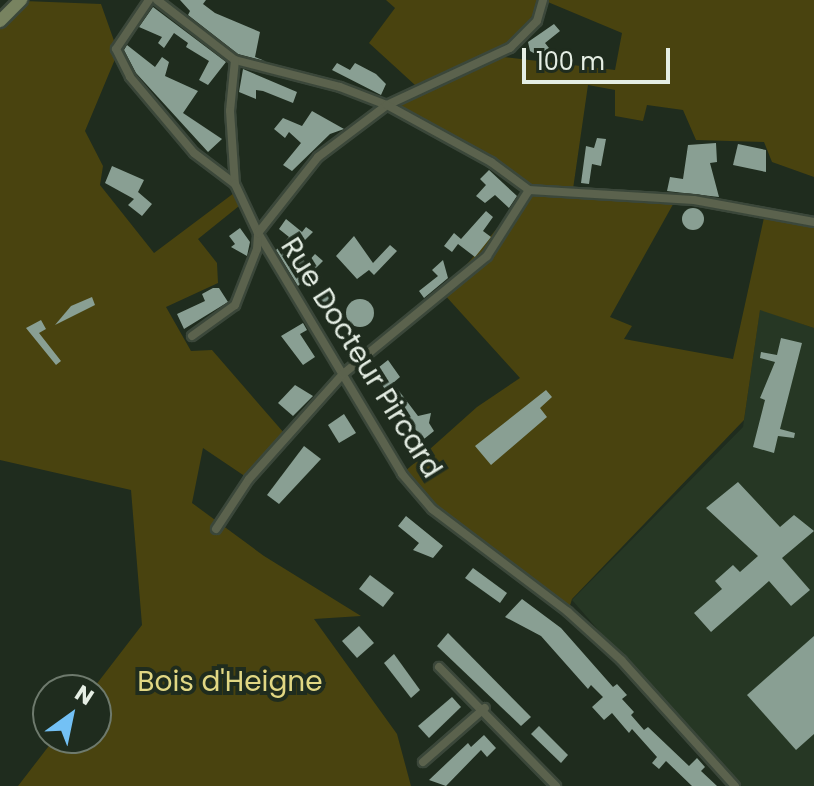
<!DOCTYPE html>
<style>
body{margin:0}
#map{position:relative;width:814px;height:786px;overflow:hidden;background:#1f2c1e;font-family:Poppins,sans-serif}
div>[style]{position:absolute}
.built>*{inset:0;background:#263724}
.green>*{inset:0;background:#49430f}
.building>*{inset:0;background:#899f93}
.round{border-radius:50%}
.roads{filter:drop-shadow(2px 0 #3b473a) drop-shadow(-2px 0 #3b473a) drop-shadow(0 2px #3b473a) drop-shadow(0 -2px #3b473a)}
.street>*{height:8px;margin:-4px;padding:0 4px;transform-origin:4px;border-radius:4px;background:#5b624d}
.secondary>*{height:12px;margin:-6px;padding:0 6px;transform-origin:6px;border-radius:6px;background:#788360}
span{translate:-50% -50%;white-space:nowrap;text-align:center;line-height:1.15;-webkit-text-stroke:8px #1f2c1e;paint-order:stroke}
.street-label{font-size:28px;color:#e5eee4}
.park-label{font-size:28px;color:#e1d783}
.north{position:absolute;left:32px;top:674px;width:80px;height:80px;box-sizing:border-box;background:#1f2c1e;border:2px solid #6e7a6d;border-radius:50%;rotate:33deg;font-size:22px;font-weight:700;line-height:32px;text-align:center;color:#e5eee4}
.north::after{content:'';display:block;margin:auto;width:28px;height:36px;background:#73c1f5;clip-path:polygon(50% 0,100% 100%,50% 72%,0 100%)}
.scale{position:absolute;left:522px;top:48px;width:148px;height:36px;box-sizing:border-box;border:4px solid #e5eee4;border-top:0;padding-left:10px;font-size:24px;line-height:28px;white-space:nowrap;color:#e5eee4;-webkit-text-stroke:6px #1f2c1e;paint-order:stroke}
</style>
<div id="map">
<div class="built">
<i style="clip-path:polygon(760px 309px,814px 328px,814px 786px,735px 786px,572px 600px,743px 427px)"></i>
</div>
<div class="green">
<i style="clip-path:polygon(evenodd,386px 0,814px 0,814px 177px,772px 162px,764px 142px,696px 140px,683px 110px,647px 105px,643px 121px,615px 116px,615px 90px,588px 85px,573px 189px,557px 191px,676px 199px,610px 317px,632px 326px,624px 339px,733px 359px,765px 213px,814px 222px,814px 328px,760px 310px,744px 420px,572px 599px,568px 612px,432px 509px,402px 474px,477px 407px,520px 378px,443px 293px,529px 190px,387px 105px,436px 82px,415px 85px,369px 43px,395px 8px,386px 0,543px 0,622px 33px,615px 70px,495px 56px,510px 48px,543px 0)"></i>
<i style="clip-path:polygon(24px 1px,101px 4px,118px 52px,85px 131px,103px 166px,100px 185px,154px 253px,238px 190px,244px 202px,198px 239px,217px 263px,218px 283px,166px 307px,191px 351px,212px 350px,284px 433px,249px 479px,203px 448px,192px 503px,264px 556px,361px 616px,314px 619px,397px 734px,411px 786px,18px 786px,55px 738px,96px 738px,92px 690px,142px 625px,131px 490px,0 460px,0 27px)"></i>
</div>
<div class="building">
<i style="clip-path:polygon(180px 0,206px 0,203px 4px,215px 13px,260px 32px,255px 57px,265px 61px,238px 54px,188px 15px,190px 11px)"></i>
<i style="clip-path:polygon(153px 7px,226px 62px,208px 85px,199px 80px,209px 61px,186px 47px,188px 43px,174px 33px,164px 48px,158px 43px,162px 37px,139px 27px)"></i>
<i style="clip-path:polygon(554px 24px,560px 31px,545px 43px,549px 48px,539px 56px,530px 51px,528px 42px)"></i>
<i style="clip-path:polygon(127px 45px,155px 67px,162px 57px,169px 62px,165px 76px,198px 91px,183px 113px,222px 139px,208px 152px,136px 73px,124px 50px)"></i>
<i style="clip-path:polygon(337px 63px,350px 70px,355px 63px,376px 74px,386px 84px,381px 95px,332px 70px)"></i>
<i style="clip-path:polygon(243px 69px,297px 92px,293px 103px,263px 91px,256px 90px,256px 99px,239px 92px)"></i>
<i style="clip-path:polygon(312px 111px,344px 129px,330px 134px,292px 171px,283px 165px,301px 143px,289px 132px,285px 138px,274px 129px,283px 118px,302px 126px)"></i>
<i style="clip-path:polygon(597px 138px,606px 139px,601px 166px,592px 164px,589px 184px,581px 183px,586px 146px,594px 148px)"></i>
<i style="clip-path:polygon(716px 143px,717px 162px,710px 163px,719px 197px,667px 191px,670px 177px,683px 179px,688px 145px)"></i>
<i style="clip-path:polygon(738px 144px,766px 150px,766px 172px,733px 165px)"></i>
<i style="clip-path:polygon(112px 166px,144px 180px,138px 192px,152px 204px,142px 216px,128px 205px,134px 199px,105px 183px)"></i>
<i style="clip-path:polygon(489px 170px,517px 196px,509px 208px,495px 195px,485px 203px,476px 196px,486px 185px,480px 179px)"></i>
<i class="round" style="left:682px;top:208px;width:22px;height:22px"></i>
<i style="clip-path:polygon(486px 211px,493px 217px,483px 231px,491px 237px,475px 257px,458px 244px,452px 252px,444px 246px,454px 233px,461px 239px)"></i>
<i style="clip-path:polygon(286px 219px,302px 232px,306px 227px,313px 232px,297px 248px,306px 264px,315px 254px,323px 261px,298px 286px,276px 250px,289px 237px,279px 229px)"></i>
<i style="clip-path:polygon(240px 228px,250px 242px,247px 256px,231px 247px,235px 244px,229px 236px)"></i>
<i style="clip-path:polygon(354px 236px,373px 263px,390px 245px,397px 251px,374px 275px,369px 270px,357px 279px,336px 256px)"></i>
<i style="clip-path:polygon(443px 260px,448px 278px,424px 298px,419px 291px,438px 276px,432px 270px)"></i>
<i style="clip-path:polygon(213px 288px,219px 288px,228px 302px,184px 329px,177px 314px,205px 301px,202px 294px)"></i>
<i style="clip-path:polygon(324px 289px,337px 310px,326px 317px,313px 295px)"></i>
<i style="clip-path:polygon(92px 297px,95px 305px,55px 325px,71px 306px)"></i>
<i class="round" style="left:346px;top:299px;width:28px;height:28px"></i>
<i style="clip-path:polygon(41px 320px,46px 329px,39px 333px,61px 361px,56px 365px,26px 328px)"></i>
<i style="clip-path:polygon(303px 323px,307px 330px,300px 334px,315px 357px,303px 365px,281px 336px)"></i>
<i style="clip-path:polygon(781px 338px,802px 343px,780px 429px,795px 433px,794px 438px,778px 436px,774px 453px,753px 447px,765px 400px,760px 398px,775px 362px,760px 358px,761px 352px,777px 355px)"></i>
<i style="clip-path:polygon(388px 360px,400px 377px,393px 383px,418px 416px,431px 413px,429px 423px,434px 431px,424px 439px,396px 408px,374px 371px)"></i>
<i style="clip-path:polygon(295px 385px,313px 396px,293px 416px,278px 403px)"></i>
<i style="clip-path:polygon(546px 390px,552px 397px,540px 408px,547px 417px,491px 465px,475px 446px)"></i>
<i style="clip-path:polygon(344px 414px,356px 433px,339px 443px,328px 425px)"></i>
<i style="clip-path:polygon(304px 446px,321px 459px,279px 504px,267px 495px)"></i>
<i style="clip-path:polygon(738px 482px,780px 527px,794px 515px,814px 531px,782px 558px,810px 590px,791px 606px,769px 581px,711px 632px,694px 613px,722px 589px,715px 581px,733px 565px,740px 572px,758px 556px,706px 508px)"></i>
<i style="clip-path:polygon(406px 516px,443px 546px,433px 558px,413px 550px,419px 543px,398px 526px)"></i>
<i style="clip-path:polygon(473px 568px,507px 593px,500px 603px,465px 578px)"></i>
<i style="clip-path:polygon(370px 575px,394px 593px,383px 607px,359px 589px)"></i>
<i style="clip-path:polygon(522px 599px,561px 628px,613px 687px,617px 684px,627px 695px,622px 699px,634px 712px,631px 715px,644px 730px,648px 727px,689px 766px,697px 758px,705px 767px,701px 771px,717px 786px,692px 786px,666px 761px,659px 769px,652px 763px,657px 757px,632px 729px,629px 733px,612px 713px,604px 720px,592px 707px,603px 697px,591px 685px,588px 689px,541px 636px,505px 617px)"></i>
<i style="clip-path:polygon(359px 626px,374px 643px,357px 658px,342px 641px)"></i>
<i style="clip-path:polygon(448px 633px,531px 717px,521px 726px,437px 646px)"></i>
<i style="clip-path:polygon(814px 636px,814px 734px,796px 750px,747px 695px)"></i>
<i style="clip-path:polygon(394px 654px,420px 690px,411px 698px,384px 663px)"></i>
<i style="clip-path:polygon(452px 697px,461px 707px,429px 738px,418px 726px)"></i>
<i style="clip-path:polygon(539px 726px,568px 755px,561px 763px,531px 734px)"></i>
<i style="clip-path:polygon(484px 735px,496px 748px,487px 757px,481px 750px,446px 786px,429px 780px,468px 743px,471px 747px)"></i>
</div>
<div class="roads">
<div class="street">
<i style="left:149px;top:0;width:59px;rotate:124deg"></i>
<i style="left:116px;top:49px;width:31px;rotate:63deg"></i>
<i style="left:130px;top:77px;width:99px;rotate:49.9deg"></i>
<i style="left:194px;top:153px;width:51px;rotate:37.1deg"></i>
<i style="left:157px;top:0;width:98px;rotate:37.6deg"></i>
<i style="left:235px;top:60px;width:108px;rotate:14.4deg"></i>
<i style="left:340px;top:87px;width:50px;rotate:21deg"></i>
<i style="left:387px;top:105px;width:136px;rotate:-24.9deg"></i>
<i style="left:510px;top:48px;width:38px;rotate:-45deg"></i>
<i style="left:537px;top:21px;width:22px;rotate:-74deg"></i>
<i style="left:235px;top:60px;width:51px;rotate:95.6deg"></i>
<i style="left:230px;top:111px;width:73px;rotate:86.1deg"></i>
<i style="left:235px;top:184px;width:54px;rotate:64.9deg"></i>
<i style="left:258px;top:233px;width:281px;rotate:59.1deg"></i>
<i style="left:402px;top:474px;width:46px;rotate:49.4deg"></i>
<i style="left:432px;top:509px;width:171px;rotate:37.1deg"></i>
<i style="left:568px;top:612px;width:72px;rotate:42.2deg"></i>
<i style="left:621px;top:660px;width:170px;rotate:47.9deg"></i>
<i style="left:192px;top:336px;width:53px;rotate:-35.8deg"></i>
<i style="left:235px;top:305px;width:60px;rotate:-68.6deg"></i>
<i style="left:257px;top:249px;width:16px;rotate:-86deg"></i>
<i style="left:258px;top:233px;width:97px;rotate:-51.7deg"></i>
<i style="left:318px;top:157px;width:86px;rotate:-37deg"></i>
<i style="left:387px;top:105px;width:119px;rotate:28.7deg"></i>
<i style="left:491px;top:162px;width:47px;rotate:36.4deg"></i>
<i style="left:529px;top:190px;width:165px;rotate:3.5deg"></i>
<i style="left:694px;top:200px;width:122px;rotate:10.4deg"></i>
<i style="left:216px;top:529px;width:60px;rotate:-56.6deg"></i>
<i style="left:249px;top:479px;width:141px;rotate:-48.2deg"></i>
<i style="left:343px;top:374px;width:186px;rotate:-39.3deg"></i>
<i style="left:487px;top:256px;width:78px;rotate:-57.5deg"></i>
<i style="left:439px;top:667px;width:167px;rotate:45.5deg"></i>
<i style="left:423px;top:762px;width:82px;rotate:-41.1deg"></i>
</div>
<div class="secondary">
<i style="left:0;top:21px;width:30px;rotate:-45deg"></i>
</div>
</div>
<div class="street-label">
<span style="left:361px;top:358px;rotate:58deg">Rue Docteur Pircard</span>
</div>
<div class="park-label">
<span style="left:230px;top:682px">Bois d'Heigne</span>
</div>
<div class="north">N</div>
<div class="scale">100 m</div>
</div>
